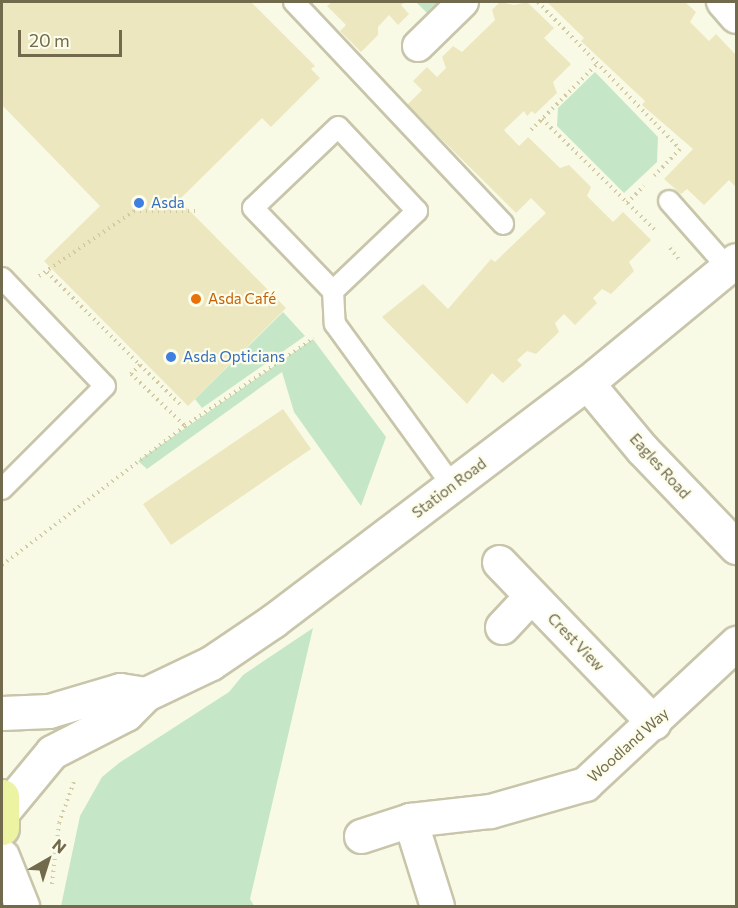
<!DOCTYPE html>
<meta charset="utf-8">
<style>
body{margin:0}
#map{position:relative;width:738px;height:908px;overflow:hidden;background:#f9fae5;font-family:Commissioner,sans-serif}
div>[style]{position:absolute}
.green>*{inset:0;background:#c5e7c7}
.building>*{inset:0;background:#ede7bf}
.path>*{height:4px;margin-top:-2px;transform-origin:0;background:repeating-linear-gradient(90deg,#d2cba2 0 1.5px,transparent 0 6px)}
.roads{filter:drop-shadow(2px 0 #c8c5aa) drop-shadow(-2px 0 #c8c5aa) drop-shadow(0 2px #c8c5aa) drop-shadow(0 -2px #c8c5aa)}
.service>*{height:20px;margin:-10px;padding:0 10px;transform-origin:10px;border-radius:10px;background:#fff}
.pedestrian>*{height:30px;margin:-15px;padding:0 15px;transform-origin:15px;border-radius:15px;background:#fff}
.minor>*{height:33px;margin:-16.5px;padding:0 16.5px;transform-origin:16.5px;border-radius:16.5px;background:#fff}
.secondary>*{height:33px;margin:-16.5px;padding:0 16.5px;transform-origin:16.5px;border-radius:16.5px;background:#fff}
.primary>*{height:33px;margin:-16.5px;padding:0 16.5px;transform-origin:16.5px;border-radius:16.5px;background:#ecf4a3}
.dots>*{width:16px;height:16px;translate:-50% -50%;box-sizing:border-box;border:3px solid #fcfdeb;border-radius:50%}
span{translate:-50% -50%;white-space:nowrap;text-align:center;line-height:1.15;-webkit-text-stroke:4.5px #fcfdeb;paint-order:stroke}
.shop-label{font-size:15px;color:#366cbe}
.left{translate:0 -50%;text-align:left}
.food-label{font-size:15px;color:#c56008}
.street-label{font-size:15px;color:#716a4c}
.frame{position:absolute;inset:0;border:3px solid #716a4c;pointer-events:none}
.north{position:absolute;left:18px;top:830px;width:60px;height:60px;-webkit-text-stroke:4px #fcfdeb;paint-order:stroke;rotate:39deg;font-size:16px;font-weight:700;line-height:24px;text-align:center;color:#716a4c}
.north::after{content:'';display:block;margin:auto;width:21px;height:27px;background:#716a4c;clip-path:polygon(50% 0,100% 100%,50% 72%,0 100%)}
.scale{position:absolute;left:18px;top:30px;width:104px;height:27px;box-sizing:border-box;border:3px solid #716a4c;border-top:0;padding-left:8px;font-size:18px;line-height:21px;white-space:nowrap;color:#716a4c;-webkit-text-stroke:4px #fcfdeb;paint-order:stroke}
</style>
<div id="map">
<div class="green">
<i style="clip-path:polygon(416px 2px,452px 2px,434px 20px)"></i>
<i style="clip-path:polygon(595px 72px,658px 137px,657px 162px,624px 193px,557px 126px,558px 108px)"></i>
<i style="clip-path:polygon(283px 312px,305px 336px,202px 408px,195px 399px)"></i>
<i style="clip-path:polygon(313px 339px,386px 437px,361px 506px,294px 412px,282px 372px,147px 469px,138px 461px)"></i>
<i style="clip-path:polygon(313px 628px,250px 899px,254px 906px,61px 906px,80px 816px,102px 777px,119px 763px,229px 692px,243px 675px)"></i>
</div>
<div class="building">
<i style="clip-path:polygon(2px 2px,251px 2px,315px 66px,311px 69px,320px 78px,271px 127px,262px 118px,179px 200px,286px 308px,188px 406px,44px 261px,100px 206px,2px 105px)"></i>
<i style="clip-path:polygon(332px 2px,405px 2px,401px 5px,409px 14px,398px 25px,389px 15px,378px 27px,378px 35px,361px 52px,340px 31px,346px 25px,327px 6px)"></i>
<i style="clip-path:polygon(500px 2px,514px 5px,527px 2px,554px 28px,544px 38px,571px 64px,553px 82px,557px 93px,535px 114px,532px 111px,527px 116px,524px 111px,504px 130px,519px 146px,528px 137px,560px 168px,569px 165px,591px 187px,587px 196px,613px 222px,623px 212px,651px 240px,629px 262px,634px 271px,611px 294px,602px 289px,593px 298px,597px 303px,575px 325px,564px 314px,555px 323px,559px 332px,536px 354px,527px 351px,517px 360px,522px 365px,503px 383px,492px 373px,467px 404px,382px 317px,423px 284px,448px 309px,491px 259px,495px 262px,546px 213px,531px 198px,516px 213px,407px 105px,422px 90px,413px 81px,427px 67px,437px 77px,446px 68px,442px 57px,453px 46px,462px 52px,495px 20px,492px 10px)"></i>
<i style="clip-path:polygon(547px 2px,685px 2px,696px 12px,690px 22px,709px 41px,716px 34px,736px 55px,736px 187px,729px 180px,704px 205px,687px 189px,681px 194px,664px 179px,693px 149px,642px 105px,645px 101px,581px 41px,584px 38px)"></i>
<i style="clip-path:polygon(283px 409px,311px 449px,171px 545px,143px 504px)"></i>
</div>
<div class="path">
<i style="left:538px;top:2px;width:204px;rotate:46deg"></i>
<i style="left:680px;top:149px;width:37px;rotate:134deg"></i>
<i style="left:542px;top:119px;width:160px;rotate:44.5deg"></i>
<i style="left:531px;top:130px;width:93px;rotate:-45deg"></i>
<i style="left:627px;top:203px;width:24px;rotate:-45deg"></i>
<i style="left:670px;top:248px;width:16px;rotate:52deg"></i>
<i style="left:47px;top:272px;width:132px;rotate:45deg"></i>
<i style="left:140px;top:365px;width:13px;rotate:135deg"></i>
<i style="left:131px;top:374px;width:75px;rotate:43.9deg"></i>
<i style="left:39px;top:276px;width:115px;rotate:-34.4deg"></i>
<i style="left:134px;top:211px;width:63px"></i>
<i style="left:140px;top:365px;width:57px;rotate:44.3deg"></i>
<i style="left:2px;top:565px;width:230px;rotate:-37.2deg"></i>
<i style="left:185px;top:426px;width:156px;rotate:-34.3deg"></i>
<i style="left:52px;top:884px;width:61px;rotate:-83.5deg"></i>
<i style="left:59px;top:823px;width:47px;rotate:-70deg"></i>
</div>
<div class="roads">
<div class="service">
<i style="left:294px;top:2px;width:305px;rotate:46.7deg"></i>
<i style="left:669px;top:201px;width:89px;rotate:48.6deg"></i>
<i style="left:2px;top:278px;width:149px;rotate:46.4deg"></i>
<i style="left:105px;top:386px;width:146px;rotate:135deg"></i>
<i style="left:333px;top:291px;width:116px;rotate:-43.6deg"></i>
<i style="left:417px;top:211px;width:115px;rotate:-133.2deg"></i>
<i style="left:338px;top:127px;width:117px;rotate:136.4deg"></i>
<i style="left:253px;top:208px;width:115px;rotate:46.1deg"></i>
<i style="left:333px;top:291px;width:33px;rotate:87deg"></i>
<i style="left:335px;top:324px;width:199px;rotate:54deg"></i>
</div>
<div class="pedestrian">
<i style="left:722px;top:2px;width:21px;rotate:49deg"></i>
<i style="left:418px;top:46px;width:63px;rotate:-44.4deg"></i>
</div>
<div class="minor">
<i style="left:587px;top:383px;width:86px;rotate:50.2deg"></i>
<i style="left:642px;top:449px;width:136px;rotate:46.2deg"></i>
<i style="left:499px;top:562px;width:223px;rotate:46.1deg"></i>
<i style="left:502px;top:627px;width:42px;rotate:-46.9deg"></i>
<i style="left:361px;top:836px;width:52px;rotate:-18.1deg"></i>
<i style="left:2px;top:856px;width:54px;rotate:68.2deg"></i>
<i style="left:437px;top:906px;width:90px;rotate:-107.4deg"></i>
<i style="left:410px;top:820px;width:81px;rotate:-6.4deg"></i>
<i style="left:490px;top:811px;width:99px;rotate:-15.9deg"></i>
<i style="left:585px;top:784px;width:207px;rotate:-43deg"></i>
</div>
<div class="secondary">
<i style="left:2px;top:713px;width:47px;rotate:-2.4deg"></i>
<i style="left:49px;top:711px;width:74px;rotate:-16.5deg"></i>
<i style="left:120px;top:690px;width:26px;rotate:9deg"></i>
<i style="left:4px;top:810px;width:75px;rotate:-50.4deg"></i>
<i style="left:52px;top:752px;width:83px;rotate:-27.2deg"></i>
<i style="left:126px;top:714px;width:28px;rotate:-45deg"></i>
<i style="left:146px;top:694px;width:72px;rotate:-25.5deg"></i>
<i style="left:211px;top:663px;width:75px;rotate:-34.1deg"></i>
<i style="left:273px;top:621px;width:394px;rotate:-37.2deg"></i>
<i style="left:587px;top:383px;width:193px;rotate:-39.5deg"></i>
</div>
<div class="primary">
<i style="left:2px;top:796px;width:32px;rotate:90deg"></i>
</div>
</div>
<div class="dots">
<i style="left:139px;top:203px;background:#3f7fe0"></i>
<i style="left:196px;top:299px;background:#e8710a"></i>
<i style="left:171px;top:357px;background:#3f7fe0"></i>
</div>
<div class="shop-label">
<span class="left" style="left:151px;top:203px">Asda</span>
<span class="left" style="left:183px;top:357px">Asda Opticians</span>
</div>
<div class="food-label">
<span class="left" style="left:208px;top:299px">Asda Café</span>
</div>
<div class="street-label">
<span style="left:660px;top:466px;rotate:48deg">Eagles Road</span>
<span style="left:449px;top:488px;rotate:-37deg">Station Road</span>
<span style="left:576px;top:642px;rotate:46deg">Crest View</span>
<span style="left:628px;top:745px;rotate:-42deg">Woodland Way</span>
</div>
<div class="frame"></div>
<div class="north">N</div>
<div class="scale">20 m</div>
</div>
